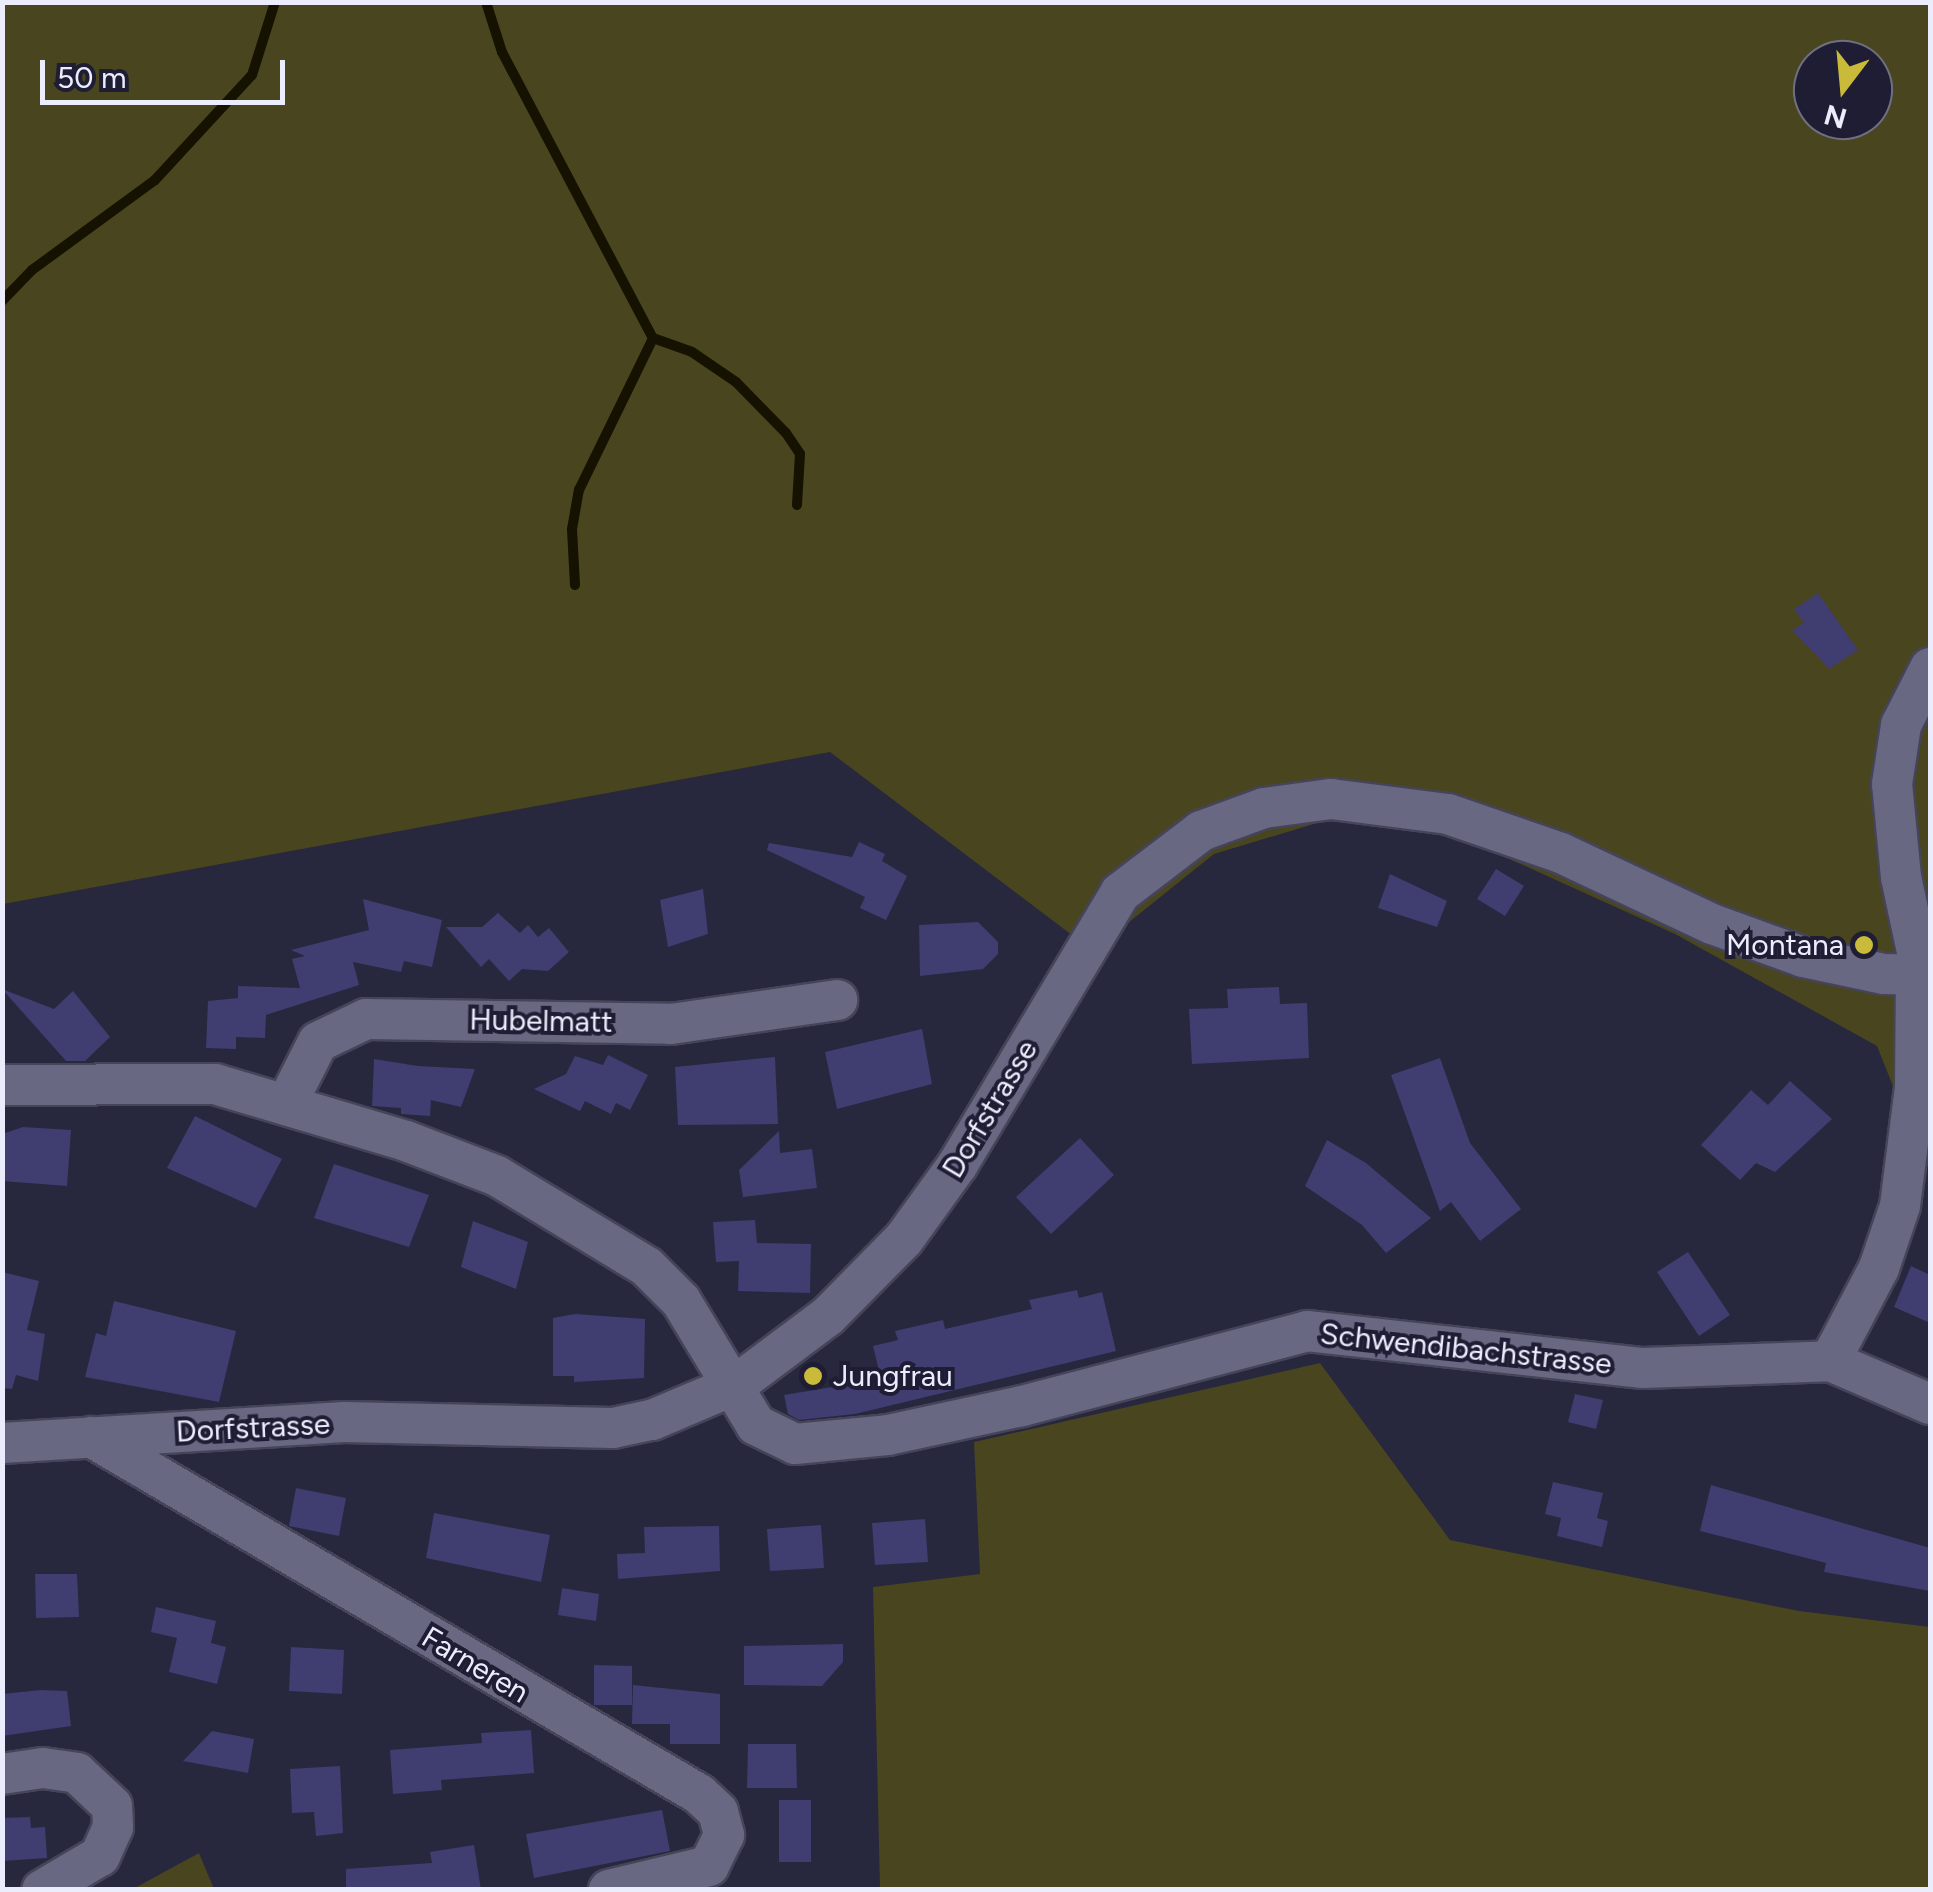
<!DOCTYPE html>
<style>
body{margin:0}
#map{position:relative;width:1933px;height:1892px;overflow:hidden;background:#27273e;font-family:Figtree,sans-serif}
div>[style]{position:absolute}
.green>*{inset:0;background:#49451f}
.stream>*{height:10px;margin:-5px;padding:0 5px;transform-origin:5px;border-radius:5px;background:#151202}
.building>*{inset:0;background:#403d70}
.roads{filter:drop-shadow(2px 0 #454458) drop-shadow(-2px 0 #454458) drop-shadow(0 2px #454458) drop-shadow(0 -2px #454458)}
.minor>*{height:40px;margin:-20px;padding:0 20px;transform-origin:20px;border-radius:20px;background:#686883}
.dots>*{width:28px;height:28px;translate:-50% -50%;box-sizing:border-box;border:5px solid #1e1d34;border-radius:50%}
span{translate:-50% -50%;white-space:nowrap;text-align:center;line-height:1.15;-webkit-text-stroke:8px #1e1d34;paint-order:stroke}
.poi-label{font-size:30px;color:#ebecfc}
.right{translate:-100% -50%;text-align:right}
.left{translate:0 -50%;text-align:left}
.street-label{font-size:30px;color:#ebecfc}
.frame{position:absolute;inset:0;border:5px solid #ebecfc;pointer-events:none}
.north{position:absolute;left:1793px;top:40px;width:100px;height:100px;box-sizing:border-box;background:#1e1d34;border:2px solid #707084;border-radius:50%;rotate:196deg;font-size:28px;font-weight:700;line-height:40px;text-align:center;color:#ebecfc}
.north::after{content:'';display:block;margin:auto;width:35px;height:45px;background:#caba3a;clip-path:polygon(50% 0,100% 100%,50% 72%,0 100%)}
.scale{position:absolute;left:40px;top:60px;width:245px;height:45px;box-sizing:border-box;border:5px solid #ebecfc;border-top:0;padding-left:12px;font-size:30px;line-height:35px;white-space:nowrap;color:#ebecfc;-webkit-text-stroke:8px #1e1d34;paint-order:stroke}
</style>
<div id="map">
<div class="green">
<i style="clip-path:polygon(evenodd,2px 3px,1930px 3px,1930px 1155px,1921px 1157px,1877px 1046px,1675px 934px,1461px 837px,1337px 817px,1214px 854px,1093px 951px,830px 752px,3px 904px,2px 3px,1813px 60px,1873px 60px,1873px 120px,1813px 120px,1813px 60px)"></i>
<i style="clip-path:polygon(1320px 1363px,1450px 1540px,1799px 1611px,1930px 1627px,1930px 1889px,880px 1889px,873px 1587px,980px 1574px,974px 1442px)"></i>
<i style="clip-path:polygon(199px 1853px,214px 1889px,133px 1889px)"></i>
</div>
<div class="stream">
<i style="left:486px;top:2px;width:52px;rotate:72.3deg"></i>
<i style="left:502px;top:52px;width:323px;rotate:62.2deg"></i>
<i style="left:653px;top:338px;width:41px;rotate:19.7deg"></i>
<i style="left:692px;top:352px;width:53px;rotate:34.3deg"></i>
<i style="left:736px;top:382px;width:71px;rotate:45.6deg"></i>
<i style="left:786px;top:433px;width:25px;rotate:56deg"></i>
<i style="left:800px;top:454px;width:51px;rotate:93.4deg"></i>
<i style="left:2px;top:301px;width:43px;rotate:-45.9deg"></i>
<i style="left:32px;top:270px;width:152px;rotate:-36.2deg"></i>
<i style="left:155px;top:180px;width:143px;rotate:-47.3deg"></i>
<i style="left:252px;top:75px;width:77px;rotate:-72.5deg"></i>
<i style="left:575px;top:585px;width:56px;rotate:-93.1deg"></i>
<i style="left:572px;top:529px;width:40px;rotate:-80deg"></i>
<i style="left:579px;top:490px;width:169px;rotate:-64deg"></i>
</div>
<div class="building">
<i style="clip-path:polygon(1818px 593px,1858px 650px,1829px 669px,1792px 630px,1804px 623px,1794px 609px)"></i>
<i style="clip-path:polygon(859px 842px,885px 854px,882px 861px,907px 876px,886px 920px,860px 908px,865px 897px,767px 850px,769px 843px,852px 857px)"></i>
<i style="clip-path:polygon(1496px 869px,1524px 886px,1505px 916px,1477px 899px)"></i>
<i style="clip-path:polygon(1390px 874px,1447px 901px,1437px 927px,1378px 908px)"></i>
<i style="clip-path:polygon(703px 889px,708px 934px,668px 947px,660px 900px)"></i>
<i style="clip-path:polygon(363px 899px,442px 920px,432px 967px,404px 961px,401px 972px,353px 962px,359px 985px,266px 1015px,265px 1038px,236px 1037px,236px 1049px,206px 1048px,208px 1001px,238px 998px,238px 986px,300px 988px,292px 959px,305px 956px,291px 950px,369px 930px)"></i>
<i style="clip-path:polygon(498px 913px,520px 933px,528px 925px,538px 937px,549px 928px,569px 952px,548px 971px,522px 969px,509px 981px,489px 959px,481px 967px,446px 927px,482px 927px)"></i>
<i style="clip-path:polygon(978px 922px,998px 942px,998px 954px,983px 969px,920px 976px,919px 925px)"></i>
<i style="clip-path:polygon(1279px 987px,1280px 1004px,1307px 1003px,1309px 1058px,1192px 1064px,1189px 1009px,1228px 1008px,1227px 989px)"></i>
<i style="clip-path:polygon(2px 989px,54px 1009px,73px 991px,110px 1037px,85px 1061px,66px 1061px)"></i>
<i style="clip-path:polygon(922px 1029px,932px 1084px,837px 1109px,825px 1052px)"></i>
<i style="clip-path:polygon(608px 1055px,648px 1075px,630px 1110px,616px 1103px,611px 1114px,585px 1101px,580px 1111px,534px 1089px,566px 1074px,575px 1056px,603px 1065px)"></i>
<i style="clip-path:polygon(775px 1057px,778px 1124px,678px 1125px,675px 1067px)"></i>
<i style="clip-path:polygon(1440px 1058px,1470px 1143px,1521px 1209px,1480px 1241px,1451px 1202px,1440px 1211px,1391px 1075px)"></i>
<i style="clip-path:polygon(374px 1059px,418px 1066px,475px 1069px,461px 1107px,431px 1100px,430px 1116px,401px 1114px,401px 1108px,372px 1106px)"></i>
<i style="clip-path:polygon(1790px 1081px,1832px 1119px,1775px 1172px,1756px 1163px,1740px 1180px,1701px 1145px,1751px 1090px,1768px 1105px)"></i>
<i style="clip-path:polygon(195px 1116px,282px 1159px,256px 1208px,167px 1168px)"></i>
<i style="clip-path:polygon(23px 1127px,71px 1130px,67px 1186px,2px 1181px,2px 1134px)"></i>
<i style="clip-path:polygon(779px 1131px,780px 1153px,812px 1149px,817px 1188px,743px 1197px,739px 1170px)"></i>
<i style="clip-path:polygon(1080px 1138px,1114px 1175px,1051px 1234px,1016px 1197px)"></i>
<i style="clip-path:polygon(1327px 1140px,1366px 1163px,1431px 1218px,1386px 1253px,1362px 1225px,1305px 1186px)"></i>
<i style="clip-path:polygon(334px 1164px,429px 1195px,409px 1247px,314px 1218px)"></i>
<i style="clip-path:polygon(755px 1220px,757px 1243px,811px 1244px,810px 1293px,738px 1291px,739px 1261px,716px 1262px,713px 1222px)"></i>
<i style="clip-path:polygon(473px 1221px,528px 1242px,516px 1289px,461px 1267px)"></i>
<i style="clip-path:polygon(1688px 1252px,1730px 1315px,1699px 1336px,1657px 1272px)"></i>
<i style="clip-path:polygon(1911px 1266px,1930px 1275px,1930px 1323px,1894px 1307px)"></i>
<i style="clip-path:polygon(2px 1272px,39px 1281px,27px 1330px,45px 1334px,38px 1381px,16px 1375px,12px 1389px,2px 1388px)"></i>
<i style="clip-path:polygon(1077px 1290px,1079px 1298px,1102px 1292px,1116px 1351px,855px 1414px,799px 1420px,788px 1414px,784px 1395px,881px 1379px,873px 1346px,898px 1340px,895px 1331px,943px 1320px,945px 1329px,1032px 1309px,1029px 1300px)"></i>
<i style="clip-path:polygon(114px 1301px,236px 1331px,219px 1402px,85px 1377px,96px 1333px,106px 1336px)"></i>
<i style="clip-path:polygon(575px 1314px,645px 1319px,644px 1378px,574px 1382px,574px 1376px,553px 1376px,553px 1318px)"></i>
<i style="clip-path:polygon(1575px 1394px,1603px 1400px,1596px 1429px,1568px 1422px)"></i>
<i style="clip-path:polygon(1553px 1482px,1603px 1493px,1597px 1518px,1608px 1521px,1602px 1547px,1557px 1536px,1561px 1518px,1545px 1514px)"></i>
<i style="clip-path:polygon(1711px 1485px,1930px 1548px,1930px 1591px,1824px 1572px,1826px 1563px,1700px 1531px)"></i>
<i style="clip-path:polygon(296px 1488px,346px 1498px,339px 1536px,289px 1526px)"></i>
<i style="clip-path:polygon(434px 1513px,550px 1535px,541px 1582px,426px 1558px)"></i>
<i style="clip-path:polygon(925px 1519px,928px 1562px,875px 1565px,872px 1523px)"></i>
<i style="clip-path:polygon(821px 1525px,824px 1568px,770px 1571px,767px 1529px)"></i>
<i style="clip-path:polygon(719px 1526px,720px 1571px,618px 1579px,617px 1554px,645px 1553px,644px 1527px)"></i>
<i style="clip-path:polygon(35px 1574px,77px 1574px,79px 1617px,36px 1618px)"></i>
<i style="clip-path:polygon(562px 1588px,599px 1594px,596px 1621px,558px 1615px)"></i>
<i style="clip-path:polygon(156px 1607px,216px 1621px,211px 1643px,226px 1647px,217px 1684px,169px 1672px,177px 1638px,151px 1632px)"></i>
<i style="clip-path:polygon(843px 1644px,843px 1662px,822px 1686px,744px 1685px,744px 1646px)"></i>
<i style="clip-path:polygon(291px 1647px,344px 1650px,342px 1694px,289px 1691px)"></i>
<i style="clip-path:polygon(594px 1665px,632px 1666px,632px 1705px,594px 1705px)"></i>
<i style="clip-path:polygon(633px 1685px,720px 1694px,720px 1744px,670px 1744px,670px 1724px,632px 1724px)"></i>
<i style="clip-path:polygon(41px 1690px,67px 1691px,71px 1726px,2px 1736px,2px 1694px)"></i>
<i style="clip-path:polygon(531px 1730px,534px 1773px,441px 1780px,442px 1790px,393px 1794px,390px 1750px,482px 1743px,481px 1733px)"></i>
<i style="clip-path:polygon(212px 1731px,254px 1739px,248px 1773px,183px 1761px)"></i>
<i style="clip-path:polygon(748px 1744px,796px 1744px,797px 1788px,747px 1788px)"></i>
<i style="clip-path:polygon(340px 1766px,343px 1833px,316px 1836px,314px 1812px,292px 1813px,290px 1769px)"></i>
<i style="clip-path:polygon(779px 1800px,811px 1800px,811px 1862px,779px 1862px)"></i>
<i style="clip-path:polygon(662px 1810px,670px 1851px,534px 1878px,526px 1834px)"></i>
<i style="clip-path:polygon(30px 1817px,31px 1828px,45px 1827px,47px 1858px,2px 1861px,2px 1818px)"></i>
<i style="clip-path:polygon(474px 1845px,481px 1890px,346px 1890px,346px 1869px,432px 1863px,430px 1852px)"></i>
</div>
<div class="roads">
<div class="minor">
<i style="left:1922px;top:975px;width:100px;rotate:-102.1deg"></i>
<i style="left:1901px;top:877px;width:93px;rotate:-95.5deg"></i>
<i style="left:1892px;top:784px;width:60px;rotate:-81.3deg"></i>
<i style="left:1901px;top:725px;width:64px;rotate:-63deg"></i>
<i style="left:2px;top:1085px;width:213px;rotate:-0.3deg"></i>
<i style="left:215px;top:1084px;width:199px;rotate:16.6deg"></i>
<i style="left:406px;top:1141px;width:97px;rotate:21deg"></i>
<i style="left:497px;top:1176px;width:175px;rotate:31.2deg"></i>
<i style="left:647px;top:1267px;width:48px;rotate:45deg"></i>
<i style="left:681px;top:1301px;width:145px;rotate:58.8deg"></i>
<i style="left:756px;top:1425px;width:43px;rotate:26deg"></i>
<i style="left:795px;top:1444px;width:93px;rotate:-5.5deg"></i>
<i style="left:888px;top:1435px;width:137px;rotate:-12.2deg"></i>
<i style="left:1022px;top:1406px;width:295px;rotate:-14.7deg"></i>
<i style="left:1307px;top:1331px;width:338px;rotate:6.3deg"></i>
<i style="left:1643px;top:1368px;width:187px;rotate:-2.1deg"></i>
<i style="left:1830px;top:1361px;width:109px;rotate:23.3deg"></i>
<i style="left:287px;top:1103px;width:68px;rotate:-63.1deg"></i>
<i style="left:318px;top:1042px;width:53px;rotate:-25.6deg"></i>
<i style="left:366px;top:1019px;width:305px;rotate:0.9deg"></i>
<i style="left:671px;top:1024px;width:168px;rotate:-8.2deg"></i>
<i style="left:1830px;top:1361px;width:105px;rotate:-62.2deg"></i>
<i style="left:1879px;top:1268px;width:65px;rotate:-71.3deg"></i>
<i style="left:1900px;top:1206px;width:119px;rotate:-82.8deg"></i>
<i style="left:1915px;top:1088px;width:113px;rotate:-89.5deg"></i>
<i style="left:91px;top:1437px;width:705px;rotate:30.42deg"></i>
<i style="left:699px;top:1794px;width:26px;rotate:43deg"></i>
<i style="left:718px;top:1812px;width:24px;rotate:75deg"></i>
<i style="left:724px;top:1835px;width:34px;rotate:116deg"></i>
<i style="left:709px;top:1866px;width:103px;rotate:166.5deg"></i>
<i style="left:2px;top:1443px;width:343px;rotate:-3.5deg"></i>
<i style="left:344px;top:1422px;width:269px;rotate:1.3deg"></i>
<i style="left:613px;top:1428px;width:40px;rotate:-12deg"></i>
<i style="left:652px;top:1420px;width:92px;rotate:-23deg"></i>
<i style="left:737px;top:1384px;width:114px;rotate:-36.8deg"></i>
<i style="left:828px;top:1316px;width:108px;rotate:-45.4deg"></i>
<i style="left:904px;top:1239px;width:92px;rotate:-54.2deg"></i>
<i style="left:958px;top:1164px;width:316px;rotate:-59.1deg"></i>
<i style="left:1120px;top:893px;width:102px;rotate:-37.4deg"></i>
<i style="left:1201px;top:831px;width:67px;rotate:-20.1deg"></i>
<i style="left:1264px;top:808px;width:68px;rotate:-7.7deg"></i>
<i style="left:1331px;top:799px;width:118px;rotate:7.3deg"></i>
<i style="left:1448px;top:814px;width:120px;rotate:19deg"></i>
<i style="left:1561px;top:853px;width:167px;rotate:25.2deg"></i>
<i style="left:1712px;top:924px;width:97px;rotate:19.9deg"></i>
<i style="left:1803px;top:957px;width:83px;rotate:11.9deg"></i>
<i style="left:1884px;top:974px;width:46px;rotate:1.2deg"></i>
<i style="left:2px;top:1774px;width:41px;rotate:-8.3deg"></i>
<i style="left:43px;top:1768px;width:34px;rotate:8deg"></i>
<i style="left:77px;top:1773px;width:48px;rotate:43.3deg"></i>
<i style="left:112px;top:1806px;width:21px;rotate:87deg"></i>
<i style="left:113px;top:1827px;width:32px;rotate:114deg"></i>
<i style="left:100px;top:1856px;width:67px;rotate:149.6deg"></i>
</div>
</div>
<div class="dots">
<i style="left:1864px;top:945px;background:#caba3a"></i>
<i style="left:813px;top:1376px;background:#caba3a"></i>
</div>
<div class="poi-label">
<span class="right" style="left:1844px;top:945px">Montana</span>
<span class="left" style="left:833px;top:1376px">Jungfrau</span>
</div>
<div class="street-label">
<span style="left:541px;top:1021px;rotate:1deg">Hubelmatt</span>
<span style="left:990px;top:1109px;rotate:-59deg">Dorfstrasse</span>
<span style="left:1466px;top:1349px;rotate:6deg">Schwendibachstrasse</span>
<span style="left:253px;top:1428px;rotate:-3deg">Dorfstrasse</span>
<span style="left:475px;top:1665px;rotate:31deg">Farneren</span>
</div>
<div class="frame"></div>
<div class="north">N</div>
<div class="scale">50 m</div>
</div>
